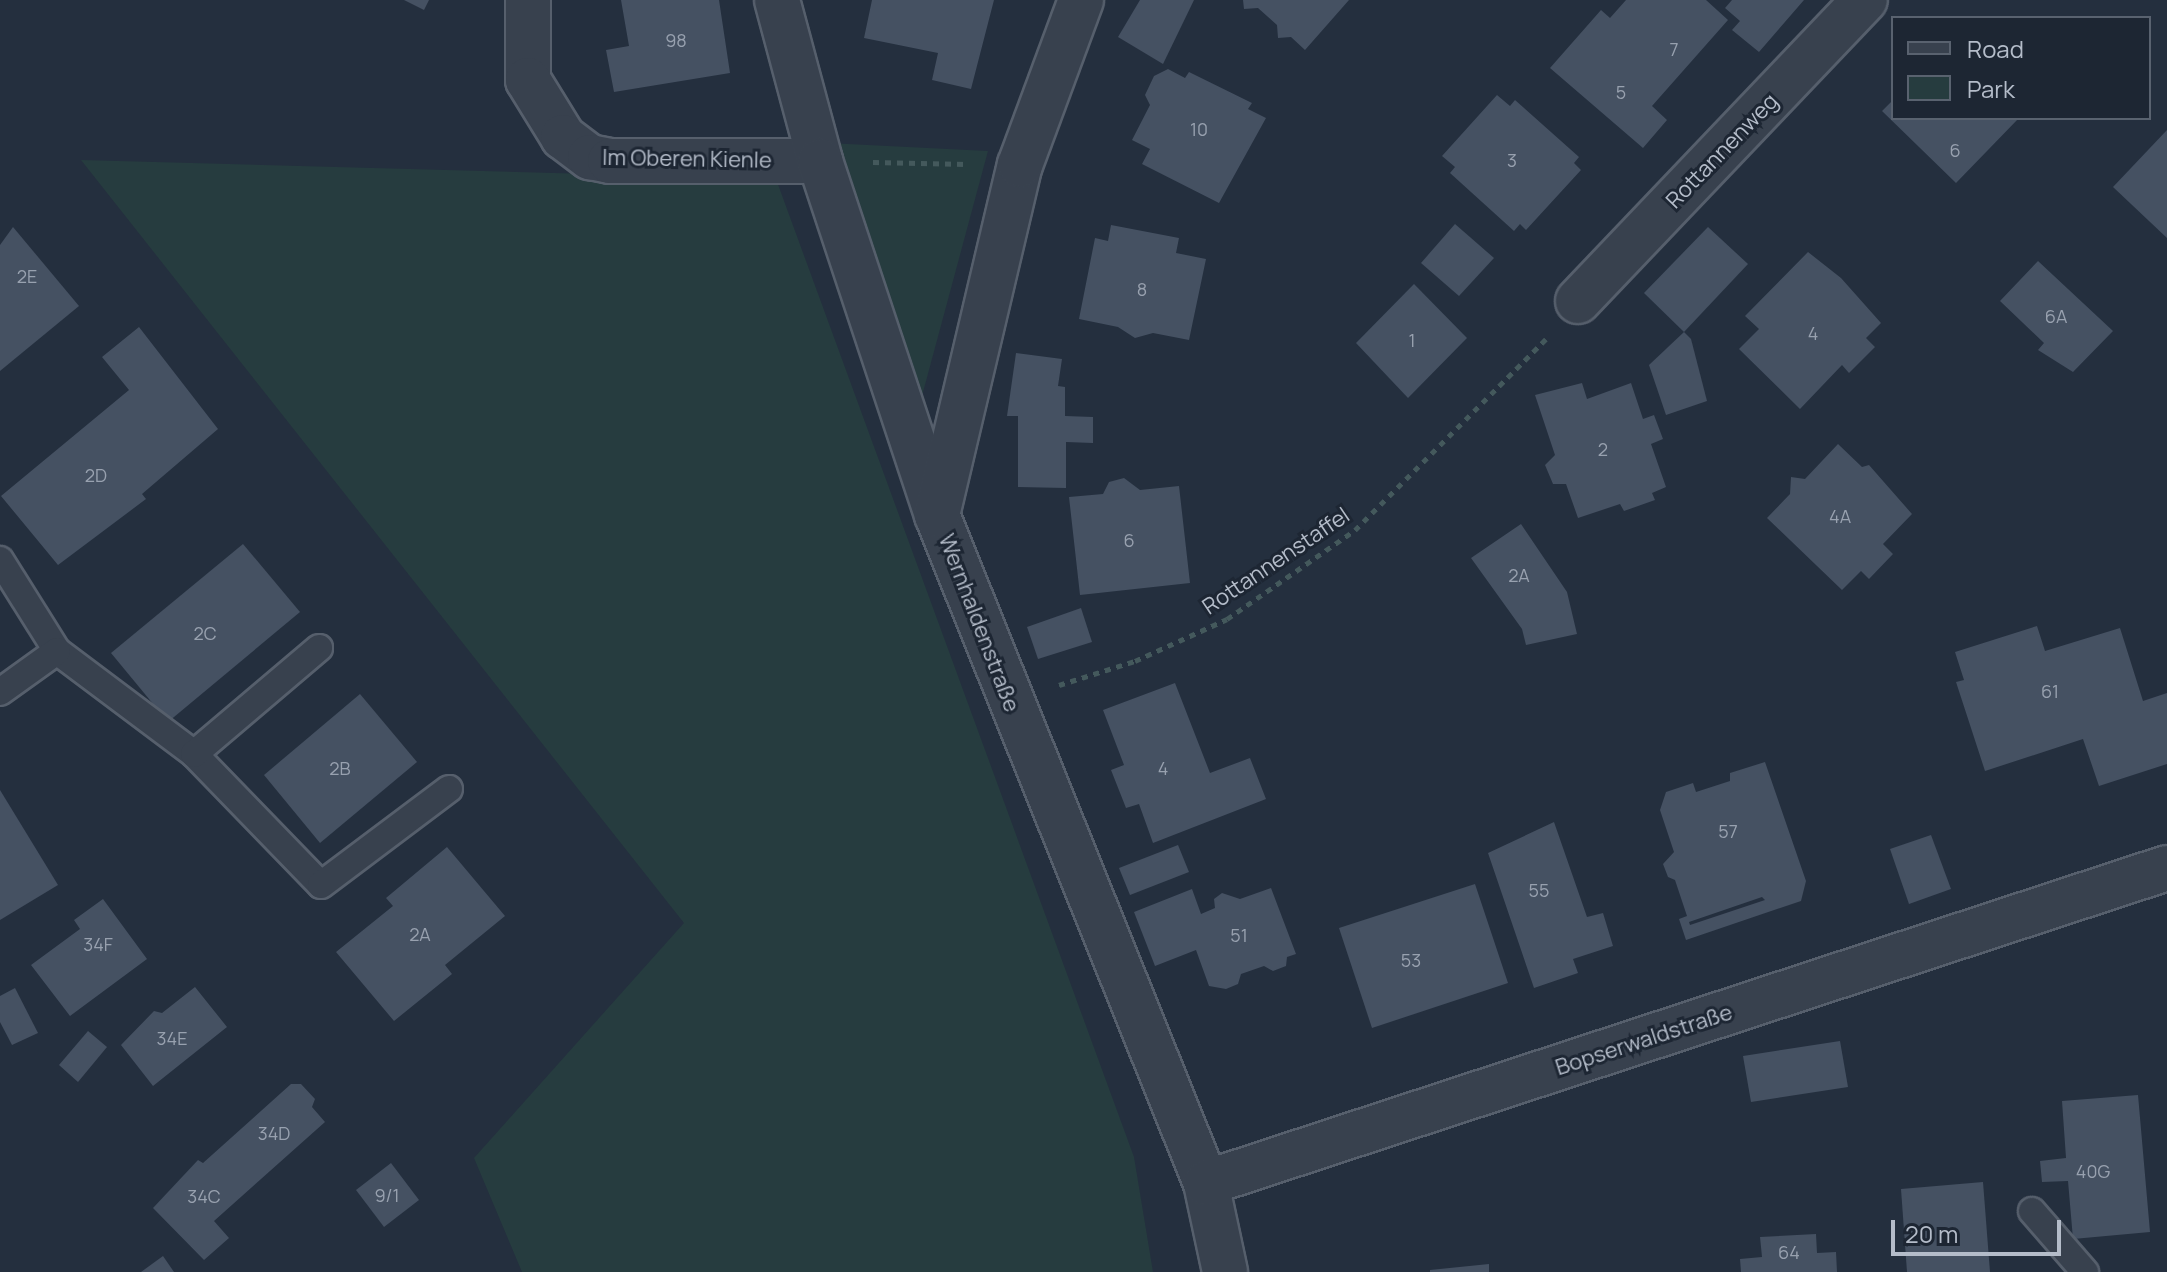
<!DOCTYPE html>
<meta charset="utf-8">
<style>
body{margin:0}
#map{position:relative;width:2167px;height:1272px;overflow:hidden;background:#242f3e;font-family:Manrope,sans-serif}
div>[style]{position:absolute}
.green>*{inset:0;background:#263c3f}
.building>*{inset:0;background:#455162}
.path>*{height:5px;margin-top:-2.5px;transform-origin:0;background:repeating-linear-gradient(90deg,#44595c 0 6px,transparent 0 12px)}
.roads{filter:drop-shadow(2px 0 #565f6c) drop-shadow(-2px 0 #565f6c) drop-shadow(0 2px #565f6c) drop-shadow(0 -2px #565f6c)}
.lane>*{height:26px;margin:-13px;padding:0 13px;transform-origin:13px;border-radius:13px;background:#38414e}
.street>*{height:44px;margin:-22px;padding:0 22px;transform-origin:22px;border-radius:22px;background:#38414e}
span{translate:-50% -50%;white-space:nowrap;text-align:center;line-height:1.15;-webkit-text-stroke:6px #1d2633;paint-order:stroke}
.number-label{font-size:18px;color:#98a1af}
.number-label span{-webkit-text-stroke-width:0}
.street-label{font-size:22px;color:#b4bcc9}
.legend{position:absolute;left:1891px;top:16px;width:260px;height:104px;box-sizing:border-box;background:#1d2633;border:2px solid #59626f;margin:0;padding:10px 14px;list-style:none;font-size:24px;color:#b4bcc9}
.legend li{display:flex;align-items:center;gap:16px;height:40px}
.legend b{width:40px;border:2px solid #59626f}
.scale{position:absolute;left:1891px;top:1220px;width:170px;height:36px;box-sizing:border-box;border:4px solid #b4bcc9;border-top:0;padding-left:10px;font-size:24px;line-height:28px;white-space:nowrap;color:#b4bcc9;-webkit-text-stroke:6px #1d2633;paint-order:stroke}
</style>
<div id="map">
<div class="green">
<i style="clip-path:polygon(808px 142px,988px 151px,915px 422px)"></i>
<i style="clip-path:polygon(81px 160px,776px 179px,1134px 1157px,1153px 1272px,522px 1272px,474px 1158px,684px 923px)"></i>
</div>
<div class="building">
<i style="clip-path:polygon(404px 0,429px 0,424px 10px)"></i>
<i style="clip-path:polygon(621px 0,719px 0,730px 73px,614px 92px,606px 50px,629px 46px)"></i>
<i style="clip-path:polygon(872px 0,994px 0,971px 89px,932px 80px,938px 53px,864px 38px)"></i>
<i style="clip-path:polygon(1140px 0,1194px 0,1163px 64px,1118px 37px)"></i>
<i style="clip-path:polygon(1243px 0,1349px 0,1305px 50px,1291px 37px,1278px 38px,1277px 25px,1258px 8px,1244px 9px)"></i>
<i style="clip-path:polygon(1626px 0,1706px 0,1728px 20px,1652px 106px,1667px 120px,1643px 148px,1550px 68px,1601px 10px,1610px 18px)"></i>
<i style="clip-path:polygon(1732px 0,1804px 0,1759px 52px,1732px 30px,1740px 21px,1725px 8px)"></i>
<i style="clip-path:polygon(1168px 69px,1185px 78px,1189px 72px,1252px 103px,1248px 109px,1266px 118px,1219px 203px,1142px 164px,1150px 149px,1132px 140px,1150px 105px,1145px 95px,1154px 76px)"></i>
<i style="clip-path:polygon(1497px 95px,1510px 106px,1515px 100px,1579px 157px,1574px 163px,1581px 170px,1526px 230px,1520px 224px,1514px 231px,1450px 173px,1455px 167px,1442px 156px)"></i>
<i style="clip-path:polygon(1893px 100px,1893px 118px,2019px 118px,1956px 183px,1882px 111px)"></i>
<i style="clip-path:polygon(2167px 130px,2167px 238px,2113px 187px)"></i>
<i style="clip-path:polygon(1455px 224px,1494px 258px,1459px 296px,1421px 263px)"></i>
<i style="clip-path:polygon(1111px 225px,1179px 238px,1176px 253px,1206px 259px,1189px 340px,1153px 333px,1135px 338px,1118px 327px,1079px 319px,1095px 238px,1108px 241px)"></i>
<i style="clip-path:polygon(13px 227px,79px 306px,0 371px,0 245px)"></i>
<i style="clip-path:polygon(1708px 227px,1748px 264px,1684px 332px,1644px 293px)"></i>
<i style="clip-path:polygon(1808px 252px,1841px 278px,1881px 323px,1866px 338px,1875px 347px,1849px 373px,1842px 365px,1800px 409px,1739px 349px,1759px 329px,1745px 316px)"></i>
<i style="clip-path:polygon(2038px 261px,2113px 331px,2073px 372px,2038px 350px,2044px 343px,2000px 301px)"></i>
<i style="clip-path:polygon(1414px 284px,1467px 338px,1408px 398px,1356px 343px)"></i>
<i style="clip-path:polygon(139px 327px,218px 429px,142px 494px,146px 499px,58px 565px,1px 496px,129px 390px,102px 357px)"></i>
<i style="clip-path:polygon(1684px 332px,1691px 339px,1707px 401px,1666px 415px,1649px 365px)"></i>
<i style="clip-path:polygon(1016px 353px,1062px 359px,1058px 386px,1065px 387px,1065px 416px,1093px 417px,1093px 443px,1066px 442px,1066px 488px,1018px 487px,1018px 416px,1007px 416px)"></i>
<i style="clip-path:polygon(1582px 383px,1587px 399px,1631px 383px,1643px 419px,1654px 415px,1663px 439px,1651px 444px,1666px 487px,1652px 493px,1655px 500px,1624px 511px,1620px 504px,1578px 518px,1566px 484px,1553px 484px,1545px 465px,1555px 455px,1535px 395px)"></i>
<i style="clip-path:polygon(1838px 444px,1862px 467px,1869px 465px,1912px 514px,1883px 544px,1893px 554px,1869px 579px,1861px 571px,1842px 590px,1767px 518px,1790px 494px,1791px 477px,1805px 479px)"></i>
<i style="clip-path:polygon(1124px 478px,1140px 490px,1179px 486px,1190px 583px,1080px 595px,1069px 497px,1103px 494px,1109px 482px)"></i>
<i style="clip-path:polygon(1521px 524px,1567px 592px,1577px 634px,1526px 645px,1522px 629px,1471px 558px)"></i>
<i style="clip-path:polygon(243px 544px,300px 612px,168px 722px,111px 653px)"></i>
<i style="clip-path:polygon(1081px 608px,1092px 642px,1038px 659px,1027px 627px)"></i>
<i style="clip-path:polygon(2037px 626px,2045px 651px,2120px 628px,2143px 701px,2167px 693px,2167px 764px,2099px 786px,2083px 739px,1985px 771px,1956px 682px,1964px 680px,1955px 652px)"></i>
<i style="clip-path:polygon(1175px 683px,1210px 773px,1250px 758px,1266px 799px,1153px 843px,1139px 804px,1126px 808px,1111px 770px,1124px 765px,1103px 710px)"></i>
<i style="clip-path:polygon(360px 694px,417px 762px,320px 843px,264px 775px)"></i>
<i style="clip-path:polygon(evenodd,1765px 762px,1806px 881px,1801px 901px,1686px 940px,1679px 919px,1687px 916px,1675px 880px,1668px 877px,1663px 864px,1674px 852px,1660px 810px,1666px 792px,1693px 783px,1696px 792px,1730px 781px,1730px 773px,1765px 762px,1762px 897px,1765px 900px,1690px 925px,1689px 922px,1762px 897px)"></i>
<i style="clip-path:polygon(0 790px,58px 885px,0 920px)"></i>
<i style="clip-path:polygon(1554px 822px,1587px 917px,1603px 913px,1613px 946px,1573px 959px,1578px 973px,1534px 988px,1488px 853px)"></i>
<i style="clip-path:polygon(1931px 835px,1951px 889px,1909px 904px,1890px 849px)"></i>
<i style="clip-path:polygon(1178px 845px,1189px 872px,1130px 895px,1119px 868px)"></i>
<i style="clip-path:polygon(447px 847px,505px 916px,445px 965px,452px 974px,394px 1021px,336px 952px,393px 906px,386px 898px)"></i>
<i style="clip-path:polygon(1475px 884px,1508px 983px,1372px 1028px,1339px 928px)"></i>
<i style="clip-path:polygon(1271px 888px,1296px 954px,1287px 957px,1286px 966px,1273px 971px,1264px 966px,1241px 974px,1238px 984px,1226px 989px,1209px 986px,1196px 950px,1155px 966px,1134px 912px,1192px 889px,1201px 914px,1215px 908px,1214px 899px,1222px 893px,1240px 899px)"></i>
<i style="clip-path:polygon(103px 899px,147px 959px,70px 1016px,31px 965px,80px 929px,74px 920px)"></i>
<i style="clip-path:polygon(195px 987px,227px 1027px,153px 1086px,121px 1045px,154px 1011px,162px 1013px)"></i>
<i style="clip-path:polygon(15px 988px,38px 1033px,12px 1045px,0 1022px,0 996px)"></i>
<i style="clip-path:polygon(88px 1031px,107px 1047px,78px 1082px,59px 1065px)"></i>
<i style="clip-path:polygon(1840px 1041px,1848px 1087px,1751px 1102px,1743px 1056px)"></i>
<i style="clip-path:polygon(291px 1084px,301px 1084px,315px 1099px,312px 1107px,325px 1122px,214px 1221px,229px 1238px,204px 1260px,153px 1208px,198px 1160px,203px 1163px)"></i>
<i style="clip-path:polygon(2138px 1095px,2150px 1232px,2073px 1239px,2068px 1181px,2042px 1182px,2040px 1161px,2066px 1158px,2062px 1101px)"></i>
<i style="clip-path:polygon(391px 1163px,419px 1200px,384px 1227px,356px 1190px)"></i>
<i style="clip-path:polygon(1983px 1182px,1990px 1272px,1907px 1272px,1901px 1189px)"></i>
<i style="clip-path:polygon(1816px 1234px,1817px 1253px,1836px 1252px,1837px 1272px,1741px 1272px,1740px 1259px,1762px 1257px,1760px 1237px)"></i>
<i style="clip-path:polygon(163px 1256px,174px 1272px,141px 1272px)"></i>
<i style="clip-path:polygon(1489px 1264px,1489px 1272px,1430px 1272px,1430px 1270px)"></i>
</div>
<div class="path">
<i style="left:873px;top:162px;width:94px;rotate:1.2deg"></i>
<i style="left:1059px;top:685px;width:80px;rotate:-17.5deg"></i>
<i style="left:1135px;top:661px;width:101px;rotate:-24.5deg"></i>
<i style="left:1227px;top:619px;width:156px;rotate:-34.8deg"></i>
<i style="left:1355px;top:530px;width:270px;rotate:-45deg"></i>
</div>
<div class="roads">
<div class="lane">
<i style="left:0;top:560px;width:107px;rotate:57.9deg"></i>
<i style="left:57px;top:651px;width:171px;rotate:36.9deg"></i>
<i style="left:194px;top:754px;width:182px;rotate:45.9deg"></i>
<i style="left:321px;top:885px;width:160px;rotate:-36.9deg"></i>
<i style="left:0;top:692px;width:70px;rotate:-35.7deg"></i>
<i style="left:194px;top:754px;width:164px;rotate:-40.3deg"></i>
<i style="left:2032px;top:1211px;width:81px;rotate:49deg"></i>
</div>
<div class="street">
<i style="left:528px;top:0;width:80px;rotate:90deg"></i>
<i style="left:528px;top:80px;width:67px;rotate:58.4deg"></i>
<i style="left:563px;top:137px;width:34px;rotate:37deg"></i>
<i style="left:590px;top:157px;width:20px;rotate:11deg"></i>
<i style="left:610px;top:161px;width:210px"></i>
<i style="left:777px;top:0;width:167px;rotate:75deg"></i>
<i style="left:820px;top:161px;width:373px;rotate:71.7deg"></i>
<i style="left:937px;top:515px;width:720px;rotate:68.07deg"></i>
<i style="left:1206px;top:1183px;width:91px;rotate:77.9deg"></i>
<i style="left:1578px;top:301px;width:416px;rotate:-46.4deg"></i>
<i style="left:937px;top:515px;width:360px;rotate:-76.7deg"></i>
<i style="left:1020px;top:165px;width:176px;rotate:-69.7deg"></i>
<i style="left:1206px;top:1183px;width:1011px;rotate:-18.15deg"></i>
</div>
</div>
<div class="number-label">
<span style="left:676px;top:40px">98</span>
<span style="left:1674px;top:49px">7</span>
<span style="left:1621px;top:92px">5</span>
<span style="left:1199px;top:129px">10</span>
<span style="left:1955px;top:150px">6</span>
<span style="left:1512px;top:160px">3</span>
<span style="left:27px;top:276px">2E</span>
<span style="left:1142px;top:289px">8</span>
<span style="left:2056px;top:316px">6A</span>
<span style="left:1813px;top:333px">4</span>
<span style="left:1412px;top:340px">1</span>
<span style="left:1603px;top:449px">2</span>
<span style="left:96px;top:475px">2D</span>
<span style="left:1840px;top:516px">4A</span>
<span style="left:1129px;top:540px">6</span>
<span style="left:1519px;top:575px">2A</span>
<span style="left:205px;top:633px">2C</span>
<span style="left:2050px;top:691px">61</span>
<span style="left:340px;top:768px">2B</span>
<span style="left:1163px;top:768px">4</span>
<span style="left:1728px;top:831px">57</span>
<span style="left:1539px;top:890px">55</span>
<span style="left:420px;top:934px">2A</span>
<span style="left:1239px;top:935px">51</span>
<span style="left:98px;top:944px">34F</span>
<span style="left:1411px;top:960px">53</span>
<span style="left:172px;top:1038px">34E</span>
<span style="left:274px;top:1133px">34D</span>
<span style="left:2093px;top:1171px">40G</span>
<span style="left:387px;top:1195px">9/1</span>
<span style="left:204px;top:1196px">34C</span>
<span style="left:1789px;top:1252px">64</span>
</div>
<div class="street-label">
<span style="left:1722px;top:151px;rotate:-46deg">Rottannenweg</span>
<span style="left:687px;top:159px;rotate:1deg">Im Oberen Kienle</span>
<span style="left:1276px;top:561px;rotate:-34deg">Rottannenstaffel</span>
<span style="left:979px;top:623px;rotate:69deg">Wernhaldenstraße</span>
<span style="left:1644px;top:1040px;rotate:-18deg">Bopserwaldstraße</span>
</div>
<ul class="legend">
<li><b style="height:10px;background:#38414e"></b>Road</li>
<li><b style="height:22px;background:#263c3f"></b>Park</li>
</ul>
<div class="scale">20 m</div>
</div>
